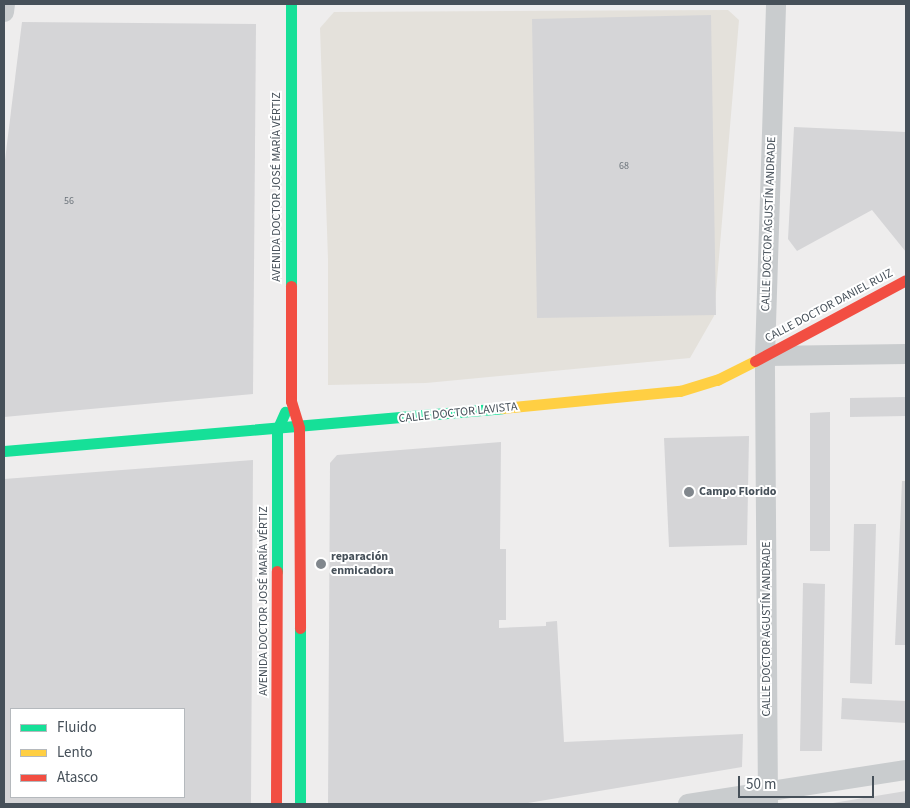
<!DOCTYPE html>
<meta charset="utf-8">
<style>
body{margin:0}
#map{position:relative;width:910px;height:808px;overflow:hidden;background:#eeeded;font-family:"Source Sans 3",sans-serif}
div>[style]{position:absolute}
.commercial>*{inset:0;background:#e4e1db}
.building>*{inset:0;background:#d5d5d7}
.street>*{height:20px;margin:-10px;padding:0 10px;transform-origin:10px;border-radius:10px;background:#c9ccce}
.fast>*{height:11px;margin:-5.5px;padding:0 5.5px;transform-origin:5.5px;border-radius:5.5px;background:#16e098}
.slow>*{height:11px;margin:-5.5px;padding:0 5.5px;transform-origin:5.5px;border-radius:5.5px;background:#ffcf43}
.jam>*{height:11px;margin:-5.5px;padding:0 5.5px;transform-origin:5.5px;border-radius:5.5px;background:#f24e42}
.dots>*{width:14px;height:14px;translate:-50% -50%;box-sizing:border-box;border:2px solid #fff;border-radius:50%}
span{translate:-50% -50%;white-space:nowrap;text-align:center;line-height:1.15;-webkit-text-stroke:4px #fff;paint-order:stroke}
.number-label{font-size:10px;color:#6b737a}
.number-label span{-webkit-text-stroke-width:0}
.street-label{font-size:12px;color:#465059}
.poi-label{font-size:12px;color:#465059;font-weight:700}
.left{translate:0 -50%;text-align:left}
.frame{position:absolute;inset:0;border:5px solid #465059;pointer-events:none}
.legend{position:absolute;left:10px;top:708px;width:175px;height:90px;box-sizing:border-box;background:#fff;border:1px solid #b5b9bd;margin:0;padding:6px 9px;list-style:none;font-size:15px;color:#465059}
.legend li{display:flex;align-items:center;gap:10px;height:25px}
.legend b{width:25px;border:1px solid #b5b9bd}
.scale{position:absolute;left:738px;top:776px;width:136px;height:22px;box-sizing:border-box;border:2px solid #465059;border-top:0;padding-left:6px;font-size:15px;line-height:18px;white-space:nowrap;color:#465059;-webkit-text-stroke:4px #fff;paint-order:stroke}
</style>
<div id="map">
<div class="commercial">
<i style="clip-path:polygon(728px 10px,739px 20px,714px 316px,690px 358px,426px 383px,328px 385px,328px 259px,320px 28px,334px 12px)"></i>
</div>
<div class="building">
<i style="clip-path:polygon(711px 15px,716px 315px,537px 318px,532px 19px)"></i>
<i style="clip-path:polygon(22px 22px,256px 24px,253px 394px,4px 417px,4px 168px)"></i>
<i style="clip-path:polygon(794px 127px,906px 132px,906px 252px,872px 210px,797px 251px,788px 239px)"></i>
<i style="clip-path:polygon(906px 397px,906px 416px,850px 417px,850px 398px)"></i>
<i style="clip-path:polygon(830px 412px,830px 551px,810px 551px,810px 413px)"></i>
<i style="clip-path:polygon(749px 436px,747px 545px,669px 547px,664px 438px)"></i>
<i style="clip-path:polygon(501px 442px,500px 549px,506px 549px,506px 620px,499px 620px,499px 628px,546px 626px,546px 622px,557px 621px,564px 742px,743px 734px,742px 767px,522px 804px,328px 804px,330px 463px,337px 455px)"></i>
<i style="clip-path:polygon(evenodd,253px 460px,251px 804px,4px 804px,4px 479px,253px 460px,11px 709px,184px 709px,184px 797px,11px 797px,11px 709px)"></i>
<i style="clip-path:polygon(902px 481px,906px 481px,906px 645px,895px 645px)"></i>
<i style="clip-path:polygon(854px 524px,876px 524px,872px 684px,850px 683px)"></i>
<i style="clip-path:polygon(803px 583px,825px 584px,822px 751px,800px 751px)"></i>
<i style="clip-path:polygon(842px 698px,906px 701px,906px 723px,841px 719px)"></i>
<i style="clip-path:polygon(906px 791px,906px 804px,833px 804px,833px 803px)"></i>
</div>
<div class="street">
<i style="left:4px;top:12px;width:8px;rotate:-83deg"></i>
<i style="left:767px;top:356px;width:139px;rotate:-0.8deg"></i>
<i style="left:688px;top:804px;width:221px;rotate:-8.9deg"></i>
<i style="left:768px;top:804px;width:448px;rotate:-90.4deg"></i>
<i style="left:765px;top:356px;width:352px;rotate:-88.2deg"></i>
</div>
<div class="fast">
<i style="left:291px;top:4px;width:282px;rotate:90deg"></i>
<i style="left:4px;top:451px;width:500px;rotate:-4.9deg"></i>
<i style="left:277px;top:571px;width:141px;rotate:-90deg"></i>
<i style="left:277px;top:430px;width:20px;rotate:-66deg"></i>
<i style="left:300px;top:628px;width:176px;rotate:90deg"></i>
</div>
<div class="slow">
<i style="left:502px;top:408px;width:179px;rotate:-5.5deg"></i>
<i style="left:680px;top:391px;width:39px;rotate:-17deg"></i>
<i style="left:717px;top:380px;width:42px;rotate:-26.6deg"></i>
</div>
<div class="jam">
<i style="left:291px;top:286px;width:115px;rotate:90deg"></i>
<i style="left:291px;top:401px;width:28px;rotate:73deg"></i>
<i style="left:299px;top:428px;width:200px;rotate:89.7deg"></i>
<i style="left:755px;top:361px;width:171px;rotate:-28.2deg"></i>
<i style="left:276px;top:804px;width:233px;rotate:-89.8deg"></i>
</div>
<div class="dots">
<i style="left:689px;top:492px;background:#81878d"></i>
<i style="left:321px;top:564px;background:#81878d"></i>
</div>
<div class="number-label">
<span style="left:624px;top:167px">68</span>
<span style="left:69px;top:202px">56</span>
</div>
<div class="street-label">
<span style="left:277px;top:187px;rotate:-90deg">AVENIDA DOCTOR JOSÉ MARÍA VÉRTIZ</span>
<span style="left:769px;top:224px;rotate:-88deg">CALLE DOCTOR AGUSTÍN ANDRADE</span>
<span style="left:829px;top:306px;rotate:-28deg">CALLE DOCTOR DANIEL RUIZ</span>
<span style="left:458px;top:413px;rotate:-6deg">CALLE DOCTOR LAVISTA</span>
<span style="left:264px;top:601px;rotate:-90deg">AVENIDA DOCTOR JOSÉ MARÍA VÉRTIZ</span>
<span style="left:767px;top:629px;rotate:-90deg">CALLE DOCTOR AGUSTÍN ANDRADE</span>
</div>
<div class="poi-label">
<span class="left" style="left:699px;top:492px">Campo Florido</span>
<span class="left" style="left:331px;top:564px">reparación<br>enmicadora</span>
</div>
<div class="frame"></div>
<ul class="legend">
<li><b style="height:6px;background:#16e098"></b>Fluido</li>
<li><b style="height:6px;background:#ffcf43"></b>Lento</li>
<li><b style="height:6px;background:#f24e42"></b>Atasco</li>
</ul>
<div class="scale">50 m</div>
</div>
